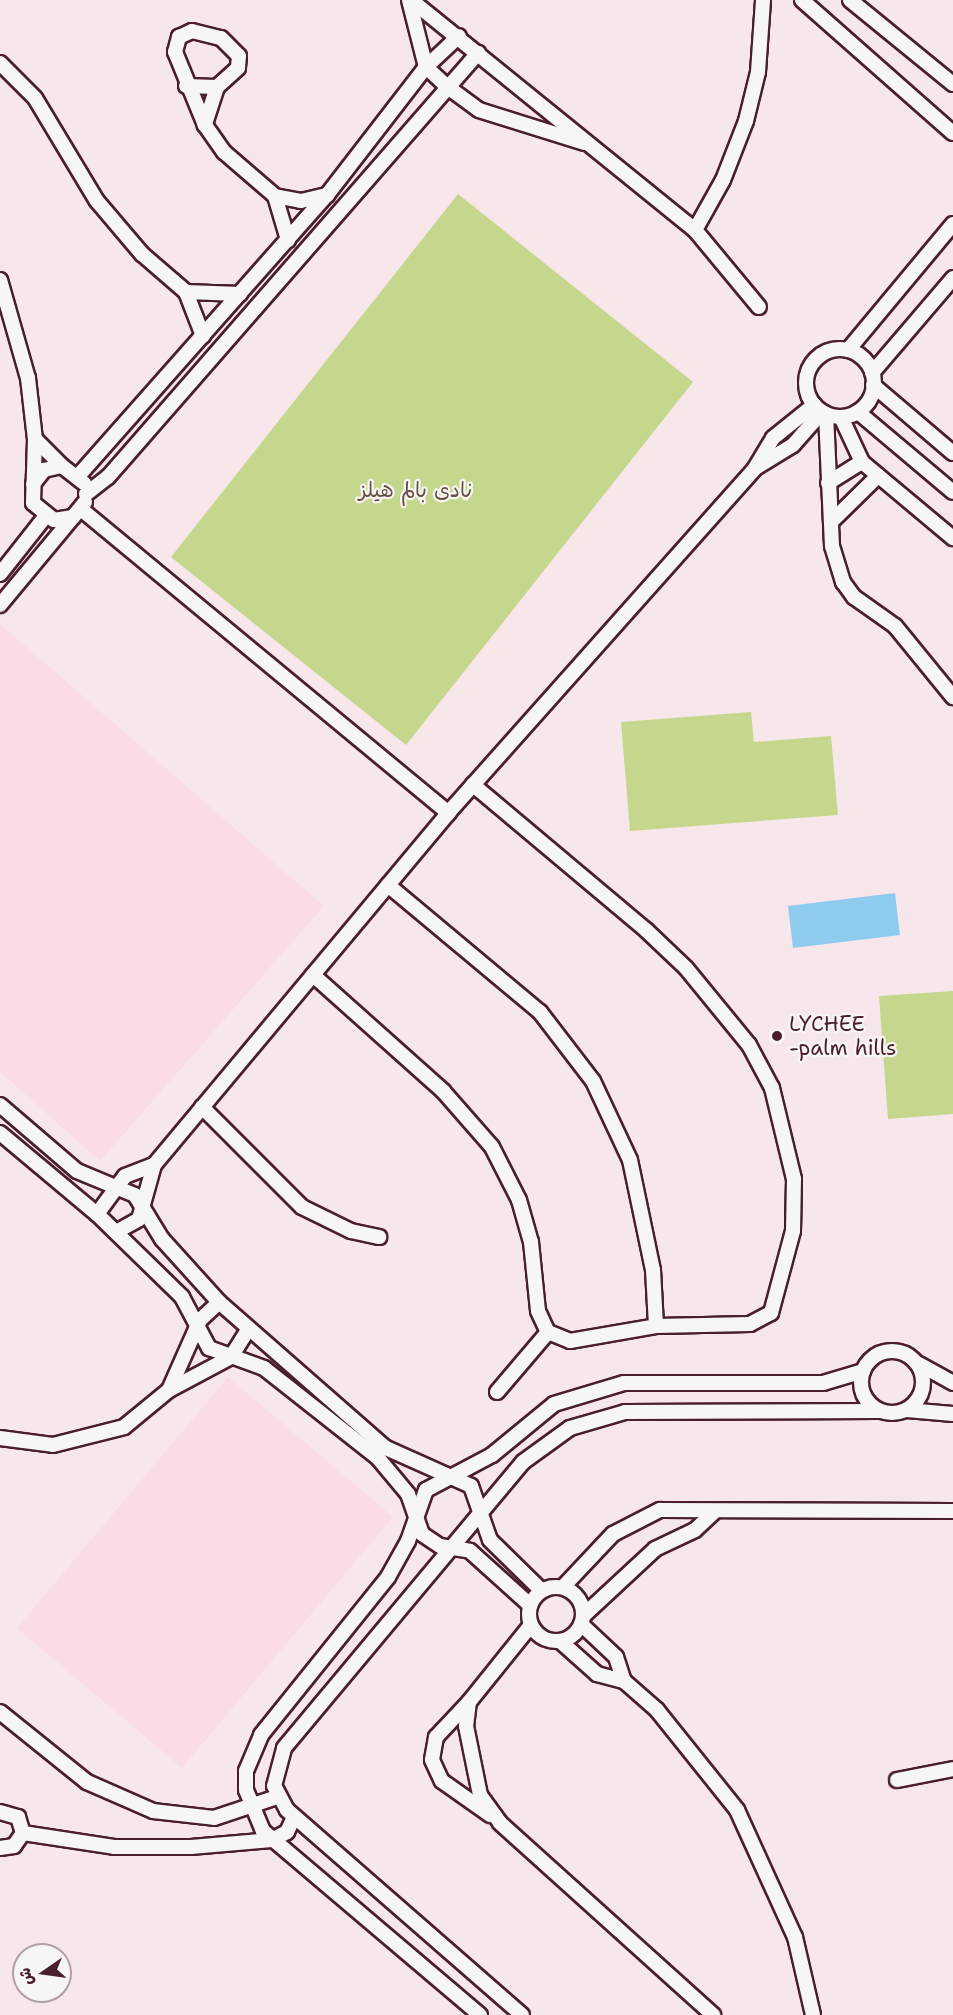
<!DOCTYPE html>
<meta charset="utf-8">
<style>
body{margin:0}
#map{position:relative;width:953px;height:2015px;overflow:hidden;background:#f8e7ea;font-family:"Shantell Sans","Playpen Sans Arabic",sans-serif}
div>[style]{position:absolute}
.built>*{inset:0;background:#fadce5}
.green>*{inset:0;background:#c4d78c}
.water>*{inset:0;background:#8ecbee}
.roads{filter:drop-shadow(2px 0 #4a1f2b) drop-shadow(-2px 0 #4a1f2b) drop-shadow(0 2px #4a1f2b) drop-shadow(0 -2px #4a1f2b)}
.minor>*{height:14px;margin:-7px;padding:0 7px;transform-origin:7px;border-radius:7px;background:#f6f6f2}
.minor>.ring{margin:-7px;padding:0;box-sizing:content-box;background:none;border:14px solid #f6f6f2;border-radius:50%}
.dots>*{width:16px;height:16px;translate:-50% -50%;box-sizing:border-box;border:3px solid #f6f6f2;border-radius:50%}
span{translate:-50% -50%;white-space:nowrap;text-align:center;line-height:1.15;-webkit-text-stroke:4.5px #f6f6f2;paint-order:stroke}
.park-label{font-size:21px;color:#684d43}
.poi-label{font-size:21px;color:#4a1f2b}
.left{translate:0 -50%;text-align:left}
.north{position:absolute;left:12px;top:1943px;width:60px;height:60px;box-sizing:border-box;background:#f6f6f2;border:2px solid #b1a0a2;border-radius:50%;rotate:257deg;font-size:16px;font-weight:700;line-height:24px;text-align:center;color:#4a1f2b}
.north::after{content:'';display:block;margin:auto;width:21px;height:27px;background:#4a1f2b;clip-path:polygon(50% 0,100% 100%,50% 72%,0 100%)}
</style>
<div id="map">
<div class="built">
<i style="clip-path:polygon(0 624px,324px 906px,100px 1161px,0 1072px)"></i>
<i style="clip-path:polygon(228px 1377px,393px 1517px,182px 1768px,17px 1628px)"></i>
</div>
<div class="green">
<i style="clip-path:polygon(458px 194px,693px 382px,406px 745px,171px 557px)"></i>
<i style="clip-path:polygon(751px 712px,754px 742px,831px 736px,838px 815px,630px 831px,621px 722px)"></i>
<i style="clip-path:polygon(953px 991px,953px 1114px,888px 1119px,879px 996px)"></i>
</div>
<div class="water">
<i style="clip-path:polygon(895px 893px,900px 935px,793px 948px,788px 906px)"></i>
</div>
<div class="roads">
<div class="minor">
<i style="left:409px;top:0;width:69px;rotate:75.8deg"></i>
<i style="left:426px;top:67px;width:26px;rotate:43deg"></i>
<i style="left:445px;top:85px;width:42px;rotate:36.3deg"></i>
<i style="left:479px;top:110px;width:110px;rotate:17.4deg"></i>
<i style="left:411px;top:0;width:365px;rotate:39deg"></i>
<i style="left:695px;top:230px;width:100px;rotate:50.3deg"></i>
<i style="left:802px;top:0;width:201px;rotate:41.4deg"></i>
<i style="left:850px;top:0;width:133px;rotate:39.2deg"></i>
<i style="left:0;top:63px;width:49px;rotate:45deg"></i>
<i style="left:35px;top:98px;width:120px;rotate:59deg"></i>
<i style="left:97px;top:201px;width:70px;rotate:49.7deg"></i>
<i style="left:142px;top:254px;width:58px;rotate:40.8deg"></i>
<i style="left:186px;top:292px;width:47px;rotate:68.9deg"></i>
<i style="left:186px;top:86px;width:31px;rotate:2deg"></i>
<i style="left:205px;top:125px;width:79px;rotate:-112.3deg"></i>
<i style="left:175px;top:52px;width:16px;rotate:-75deg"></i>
<i style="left:179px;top:37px;width:14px;rotate:-25deg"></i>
<i style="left:192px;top:31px;width:30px;rotate:14deg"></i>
<i style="left:221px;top:38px;width:25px;rotate:45deg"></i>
<i style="left:239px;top:56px;width:12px;rotate:95deg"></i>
<i style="left:238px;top:68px;width:28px;rotate:138deg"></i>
<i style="left:217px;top:87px;width:40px;rotate:108deg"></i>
<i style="left:205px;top:125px;width:33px;rotate:55deg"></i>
<i style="left:224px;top:152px;width:67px;rotate:40.8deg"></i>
<i style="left:275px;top:196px;width:26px;rotate:11deg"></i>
<i style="left:301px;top:201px;width:27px;rotate:-13deg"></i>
<i style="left:275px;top:196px;width:46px;rotate:73.5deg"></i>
<i style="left:695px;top:230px;width:57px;rotate:-60.8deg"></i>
<i style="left:723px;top:180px;width:63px;rotate:-68.7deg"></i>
<i style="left:746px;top:121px;width:50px;rotate:-76.2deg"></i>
<i style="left:758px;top:72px;width:72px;rotate:-86deg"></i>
<i style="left:0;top:280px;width:102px;rotate:74.1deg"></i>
<i style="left:28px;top:378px;width:61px;rotate:83.5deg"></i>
<i style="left:35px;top:439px;width:64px;rotate:91.8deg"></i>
<i style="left:33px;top:503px;width:27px;rotate:39deg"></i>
<i style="left:54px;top:520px;width:19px;rotate:-9deg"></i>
<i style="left:73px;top:517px;width:19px;rotate:-51deg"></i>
<i style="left:186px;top:292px;width:54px;rotate:2.1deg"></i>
<i class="ring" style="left:806px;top:349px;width:54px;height:54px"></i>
<i style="left:848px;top:350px;width:164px;rotate:-50.2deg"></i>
<i style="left:872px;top:373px;width:125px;rotate:-49.5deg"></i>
<i style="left:873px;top:385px;width:105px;rotate:40.4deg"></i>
<i style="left:858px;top:412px;width:124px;rotate:40.1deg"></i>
<i style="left:826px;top:414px;width:132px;rotate:87.4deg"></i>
<i style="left:832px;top:546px;width:38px;rotate:73deg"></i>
<i style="left:843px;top:582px;width:19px;rotate:54deg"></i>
<i style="left:854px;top:597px;width:50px;rotate:35.3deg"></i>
<i style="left:895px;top:626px;width:92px;rotate:50.8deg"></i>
<i style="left:841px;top:417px;width:50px;rotate:65deg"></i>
<i style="left:862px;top:462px;width:119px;rotate:39.9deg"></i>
<i style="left:35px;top:439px;width:38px;rotate:45deg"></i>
<i style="left:757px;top:467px;width:42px;rotate:-31.4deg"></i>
<i style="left:793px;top:445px;width:44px;rotate:-48.7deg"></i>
<i style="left:79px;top:475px;width:374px;rotate:-48.5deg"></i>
<i style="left:327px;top:195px;width:162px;rotate:-52.3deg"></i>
<i style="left:426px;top:67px;width:45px;rotate:-43.2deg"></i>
<i style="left:828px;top:483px;width:40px;rotate:-32deg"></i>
<i style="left:33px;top:484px;width:18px;rotate:-52deg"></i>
<i style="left:44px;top:470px;width:18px;rotate:-13deg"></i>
<i style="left:62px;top:466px;width:28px;rotate:38deg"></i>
<i style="left:86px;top:494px;width:28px;rotate:-38deg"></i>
<i style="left:108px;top:477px;width:563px;rotate:-48.89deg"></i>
<i style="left:81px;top:509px;width:477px;rotate:39.6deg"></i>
<i style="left:831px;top:522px;width:66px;rotate:-44.4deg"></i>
<i style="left:0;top:574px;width:73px;rotate:-51.7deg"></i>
<i style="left:0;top:605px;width:114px;rotate:-50.3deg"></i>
<i style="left:388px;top:885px;width:198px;rotate:39.9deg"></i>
<i style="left:540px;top:1012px;width:87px;rotate:52.5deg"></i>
<i style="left:593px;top:1081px;width:87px;rotate:64.9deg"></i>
<i style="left:630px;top:1160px;width:112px;rotate:78.2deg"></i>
<i style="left:653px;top:1270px;width:56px;rotate:86.9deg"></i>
<i style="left:313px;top:975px;width:174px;rotate:41.7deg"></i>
<i style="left:443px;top:1091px;width:74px;rotate:48.8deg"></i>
<i style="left:492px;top:1147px;width:59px;rotate:63deg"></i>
<i style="left:519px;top:1200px;width:44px;rotate:74.1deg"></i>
<i style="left:531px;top:1242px;width:69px;rotate:84.2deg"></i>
<i style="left:538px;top:1311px;width:23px;rotate:65deg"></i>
<i style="left:548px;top:1332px;width:24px;rotate:22deg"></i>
<i style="left:570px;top:1341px;width:87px;rotate:-9.9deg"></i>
<i style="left:656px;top:1326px;width:94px;rotate:-1.2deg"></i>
<i style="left:750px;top:1324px;width:24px;rotate:-28deg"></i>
<i style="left:771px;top:1313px;width:85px;rotate:-75deg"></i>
<i style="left:793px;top:1231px;width:52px;rotate:-88.9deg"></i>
<i style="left:794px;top:1179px;width:94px;rotate:-103.6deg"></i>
<i style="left:772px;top:1088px;width:49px;rotate:-118.1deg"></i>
<i style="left:749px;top:1045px;width:99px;rotate:-129.3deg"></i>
<i style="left:686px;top:968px;width:55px;rotate:-136.5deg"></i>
<i style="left:646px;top:930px;width:226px;rotate:-140deg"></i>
<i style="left:0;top:1105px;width:101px;rotate:40.6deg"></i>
<i style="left:77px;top:1171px;width:63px;rotate:22.5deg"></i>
<i style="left:135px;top:1195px;width:52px;rotate:58.5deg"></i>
<i style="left:162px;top:1239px;width:85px;rotate:47.9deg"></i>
<i style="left:219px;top:1302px;width:222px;rotate:41.2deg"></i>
<i style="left:386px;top:1448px;width:93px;rotate:24.1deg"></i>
<i style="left:471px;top:1486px;width:57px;rotate:70.6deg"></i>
<i style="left:490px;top:1540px;width:71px;rotate:44.4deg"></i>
<i style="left:202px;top:1107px;width:141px;rotate:45deg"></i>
<i style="left:302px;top:1207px;width:55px;rotate:26.1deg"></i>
<i style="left:351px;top:1231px;width:29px;rotate:12deg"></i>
<i style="left:0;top:1133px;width:126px;rotate:39.9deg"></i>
<i style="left:97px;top:1214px;width:119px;rotate:44.3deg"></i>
<i style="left:182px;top:1297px;width:58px;rotate:62.1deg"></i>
<i style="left:209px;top:1348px;width:59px;rotate:20deg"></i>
<i style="left:264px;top:1368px;width:145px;rotate:38.3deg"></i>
<i style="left:378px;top:1458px;width:47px;rotate:50.2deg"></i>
<i style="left:408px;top:1494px;width:42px;rotate:70.7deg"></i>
<i style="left:422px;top:1534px;width:22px;rotate:34deg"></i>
<i style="left:440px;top:1546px;width:30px;rotate:9deg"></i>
<i style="left:470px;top:1551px;width:81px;rotate:42deg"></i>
<i style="left:97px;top:1214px;width:47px;rotate:-53.6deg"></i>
<i style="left:125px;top:1176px;width:31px;rotate:-21deg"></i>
<i style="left:116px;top:1232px;width:26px;rotate:-29deg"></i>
<i style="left:139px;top:1219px;width:56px;rotate:-74.5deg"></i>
<i style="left:154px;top:1165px;width:459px;rotate:-50.1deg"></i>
<i style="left:448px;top:813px;width:462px;rotate:-48.3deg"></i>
<i style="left:755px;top:468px;width:35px;rotate:-59deg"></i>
<i style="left:773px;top:438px;width:53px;rotate:-38.8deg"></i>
<i class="ring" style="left:861px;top:1351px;width:48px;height:48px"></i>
<i style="left:919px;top:1364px;width:39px;rotate:29deg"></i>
<i style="left:169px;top:1390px;width:77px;rotate:-66.1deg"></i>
<i style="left:200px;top:1320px;width:26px;rotate:-43deg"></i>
<i style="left:497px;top:1392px;width:79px;rotate:-49.6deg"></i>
<i style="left:907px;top:1410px;width:46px;rotate:5deg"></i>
<i style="left:0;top:1438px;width:53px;rotate:7.5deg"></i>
<i style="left:53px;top:1445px;width:73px;rotate:-14.2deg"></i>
<i style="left:124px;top:1427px;width:58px;rotate:-39.4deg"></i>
<i style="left:169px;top:1390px;width:70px;rotate:-28deg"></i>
<i style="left:231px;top:1357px;width:32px;rotate:-58deg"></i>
<i class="ring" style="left:529px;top:1587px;width:40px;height:40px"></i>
<i style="left:563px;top:1587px;width:73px;rotate:-46.7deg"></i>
<i style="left:613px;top:1534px;width:53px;rotate:-27.1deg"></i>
<i style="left:660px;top:1510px;width:293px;rotate:0.2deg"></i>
<i style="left:583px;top:1616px;width:98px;rotate:-42.9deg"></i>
<i style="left:655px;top:1549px;width:44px;rotate:-25.4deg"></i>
<i style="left:695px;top:1530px;width:25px;rotate:-43deg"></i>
<i style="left:581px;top:1624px;width:48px;rotate:43.3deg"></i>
<i style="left:616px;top:1657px;width:25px;rotate:72deg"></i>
<i style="left:531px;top:1625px;width:99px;rotate:128.8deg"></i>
<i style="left:469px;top:1702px;width:24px;rotate:97deg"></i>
<i style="left:466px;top:1726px;width:70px;rotate:78.5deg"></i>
<i style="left:480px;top:1795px;width:34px;rotate:54deg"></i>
<i style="left:500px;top:1823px;width:287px;rotate:42deg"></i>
<i style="left:560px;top:1641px;width:50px;rotate:41.7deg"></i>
<i style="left:597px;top:1674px;width:28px;rotate:15deg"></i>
<i style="left:624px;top:1681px;width:44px;rotate:41.3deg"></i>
<i style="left:657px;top:1710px;width:128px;rotate:51.3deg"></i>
<i style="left:737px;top:1810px;width:140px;rotate:65.5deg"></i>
<i style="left:795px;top:1937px;width:80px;rotate:77deg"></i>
<i style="left:469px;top:1702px;width:48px;rotate:133.3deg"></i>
<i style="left:436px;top:1737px;width:23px;rotate:100deg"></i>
<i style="left:432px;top:1760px;width:23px;rotate:65deg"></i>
<i style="left:442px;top:1781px;width:59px;rotate:35.3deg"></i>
<i style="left:0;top:1712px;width:112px;rotate:38.8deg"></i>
<i style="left:87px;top:1782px;width:72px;rotate:23.7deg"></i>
<i style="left:153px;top:1811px;width:61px;rotate:6.5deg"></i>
<i style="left:214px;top:1818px;width:66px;rotate:-18.4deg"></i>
<i style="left:897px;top:1780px;width:57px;rotate:-11.1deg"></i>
<i style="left:0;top:1812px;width:19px;rotate:16deg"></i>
<i style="left:18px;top:1817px;width:17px;rotate:73deg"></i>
<i style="left:23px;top:1833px;width:16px;rotate:125deg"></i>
<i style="left:14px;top:1846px;width:14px;rotate:172deg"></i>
<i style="left:23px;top:1833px;width:92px;rotate:8.7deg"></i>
<i style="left:114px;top:1847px;width:77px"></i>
<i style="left:191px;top:1847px;width:81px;rotate:-4.9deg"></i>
<i style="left:272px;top:1840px;width:17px;rotate:-28deg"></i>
<i style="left:287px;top:1832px;width:17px;rotate:-65deg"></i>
<i style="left:480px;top:2015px;width:285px;rotate:-139.7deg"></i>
<i style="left:263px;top:1831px;width:44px;rotate:-112.5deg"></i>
<i style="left:246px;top:1790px;width:19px;rotate:-90deg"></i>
<i style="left:246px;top:1771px;width:39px;rotate:-67deg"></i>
<i style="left:261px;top:1735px;width:203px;rotate:-51.2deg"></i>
<i style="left:388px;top:1577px;width:41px;rotate:-60.9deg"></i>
<i style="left:408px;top:1541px;width:54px;rotate:-70.6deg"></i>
<i style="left:426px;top:1490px;width:75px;rotate:-27.9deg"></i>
<i style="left:492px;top:1455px;width:80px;rotate:-39.4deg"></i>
<i style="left:554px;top:1404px;width:73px;rotate:-16.7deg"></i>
<i style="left:624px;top:1383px;width:199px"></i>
<i style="left:823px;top:1383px;width:42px;rotate:-16.7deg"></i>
<i style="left:522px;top:2015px;width:312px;rotate:-138.9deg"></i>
<i style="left:287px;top:1810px;width:27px;rotate:-118deg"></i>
<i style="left:274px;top:1786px;width:39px;rotate:-75deg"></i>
<i style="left:284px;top:1748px;width:373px;rotate:-50.1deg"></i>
<i style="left:523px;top:1462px;width:58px;rotate:-35.9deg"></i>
<i style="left:570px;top:1428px;width:57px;rotate:-16.2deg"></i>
<i style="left:625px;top:1412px;width:254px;rotate:-0.2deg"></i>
</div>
</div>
<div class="dots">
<i style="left:777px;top:1036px;background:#4a1f2b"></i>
</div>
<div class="park-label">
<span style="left:416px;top:490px">نادى بالم هيلز</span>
</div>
<div class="poi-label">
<span class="left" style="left:789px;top:1036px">LYCHEE<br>-palm hills</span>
</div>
<div class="north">ش</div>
</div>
